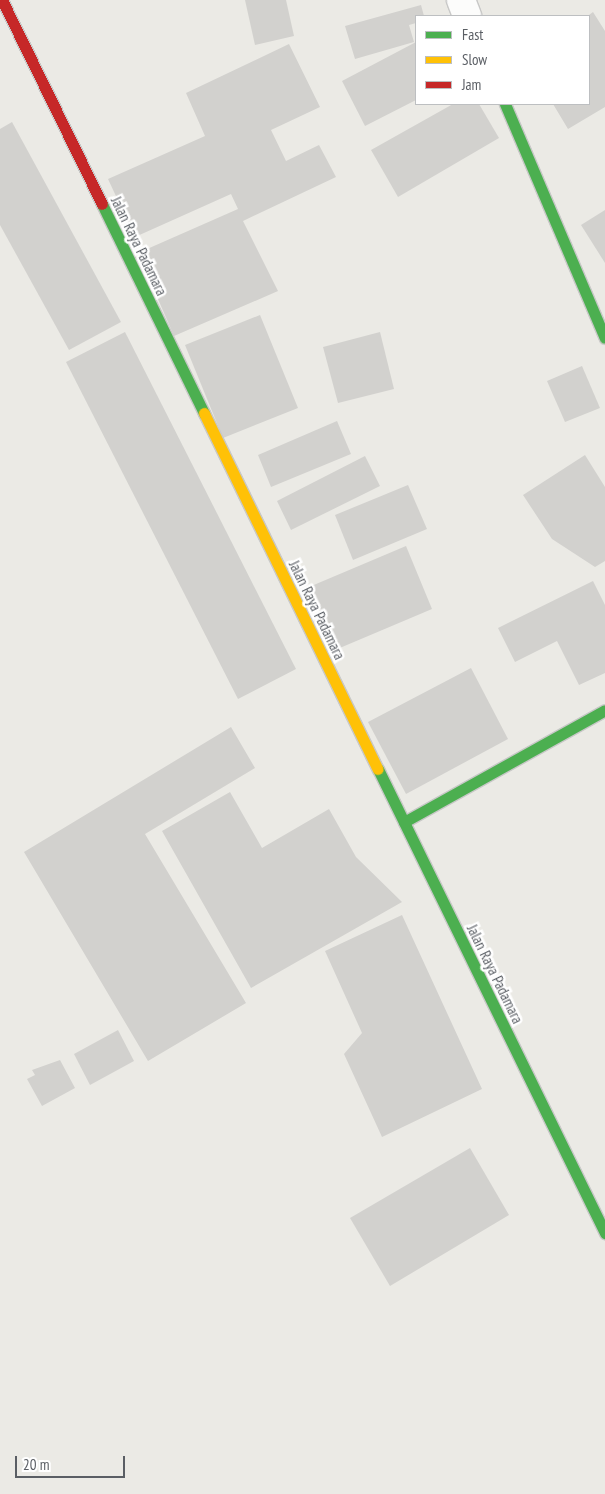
<!DOCTYPE html>
<style>
body{margin:0}
#map{position:relative;width:605px;height:1494px;overflow:hidden;background:#ebeae5;font-family:"PT Sans Narrow",sans-serif}
div>[style]{position:absolute}
.building>*{inset:0;background:#d2d1ce}
.roads{filter:drop-shadow(1px 0 #c8c8c7) drop-shadow(-1px 0 #c8c8c7) drop-shadow(0 1px #c8c8c7) drop-shadow(0 -1px #c8c8c7)}
.street>*{height:28px;margin:-14px;padding:0 14px;transform-origin:14px;border-radius:14px;background:#fcfcfb}
.fast>*{height:11px;margin:-5.5px;padding:0 5.5px;transform-origin:5.5px;border-radius:5.5px;background:#4caf50}
.slow>*{height:11px;margin:-5.5px;padding:0 5.5px;transform-origin:5.5px;border-radius:5.5px;background:#ffc107}
.jam>*{height:11px;margin:-5.5px;padding:0 5.5px;transform-origin:5.5px;border-radius:5.5px;background:#c62828}
span{translate:-50% -50%;white-space:nowrap;text-align:center;line-height:1.15;-webkit-text-stroke:5px #fff;paint-order:stroke}
.street-label{font-size:15px;color:#5a5e64}
.legend{position:absolute;left:415px;top:15px;width:175px;height:90px;box-sizing:border-box;background:#fff;border:1px solid #bdbfc1;margin:0;padding:6px 9px;list-style:none;font-size:15px;color:#5a5e64}
.legend li{display:flex;align-items:center;gap:10px;height:25px}
.legend b{width:25px;border:1px solid #bdbfc1}
.scale{position:absolute;left:15px;top:1456px;width:110px;height:22px;box-sizing:border-box;border:2px solid #5a5e64;border-top:0;padding-left:6px;font-size:15px;line-height:18px;white-space:nowrap;color:#5a5e64;-webkit-text-stroke:4px #fff;paint-order:stroke}
</style>
<div id="map">
<div class="building">
<i style="clip-path:polygon(245px 0,286px 0,294px 36px,255px 45px)"></i>
<i style="clip-path:polygon(421px 5px,424px 16px,416px 16px,416px 23px,409px 25px,414px 42px,355px 59px,345px 26px)"></i>
<i style="clip-path:polygon(593px 12px,605px 31px,605px 107px,568px 129px,553px 104px,589px 104px,589px 15px)"></i>
<i style="clip-path:polygon(416px 42px,416px 100px,365px 126px,342px 81px)"></i>
<i style="clip-path:polygon(289px 44px,320px 107px,271px 130px,286px 161px,319px 145px,336px 177px,243px 221px,278px 291px,174px 336px,138px 253px,238px 209px,231px 194px,135px 237px,108px 179px,205px 136px,186px 93px)"></i>
<i style="clip-path:polygon(453px 104px,479px 104px,499px 138px,398px 197px,371px 150px)"></i>
<i style="clip-path:polygon(12px 122px,121px 322px,69px 350px,0 225px,0 129px)"></i>
<i style="clip-path:polygon(605px 210px,605px 263px,581px 225px)"></i>
<i style="clip-path:polygon(260px 315px,298px 408px,223px 438px,185px 345px)"></i>
<i style="clip-path:polygon(125px 332px,296px 669px,238px 699px,66px 362px)"></i>
<i style="clip-path:polygon(380px 332px,394px 389px,338px 403px,323px 347px)"></i>
<i style="clip-path:polygon(582px 366px,600px 408px,565px 422px,547px 381px)"></i>
<i style="clip-path:polygon(337px 421px,351px 454px,271px 487px,258px 455px)"></i>
<i style="clip-path:polygon(585px 455px,605px 487px,605px 561px,595px 567px,552px 539px,523px 495px)"></i>
<i style="clip-path:polygon(365px 456px,380px 486px,291px 530px,277px 501px)"></i>
<i style="clip-path:polygon(408px 485px,427px 529px,353px 560px,335px 515px)"></i>
<i style="clip-path:polygon(406px 546px,432px 609px,335px 650px,309px 587px)"></i>
<i style="clip-path:polygon(593px 581px,605px 605px,605px 673px,579px 685px,557px 641px,515px 662px,498px 628px)"></i>
<i style="clip-path:polygon(471px 668px,508px 739px,406px 794px,368px 722px)"></i>
<i style="clip-path:polygon(231px 727px,255px 768px,145px 834px,246px 1003px,148px 1061px,24px 852px)"></i>
<i style="clip-path:polygon(230px 792px,262px 848px,329px 809px,356px 857px,402px 902px,251px 988px,162px 831px)"></i>
<i style="clip-path:polygon(402px 915px,482px 1089px,382px 1137px,344px 1054px,362px 1033px,325px 951px)"></i>
<i style="clip-path:polygon(118px 1030px,134px 1061px,90px 1085px,74px 1054px)"></i>
<i style="clip-path:polygon(60px 1060px,75px 1088px,42px 1106px,27px 1079px,35px 1075px,32px 1070px)"></i>
<i style="clip-path:polygon(470px 1148px,509px 1215px,390px 1286px,350px 1218px)"></i>
</div>
<div class="roads">
<div class="street">
<i style="left:461px;top:0;width:17px;rotate:69deg"></i>
</div>
<div class="fast">
<i style="left:505px;top:104px;width:254px;rotate:66.9deg"></i>
<i style="left:102px;top:204px;width:233px;rotate:64deg"></i>
<i style="left:378px;top:769px;width:517px;rotate:63.93deg"></i>
<i style="left:404px;top:822px;width:230px;rotate:-29.1deg"></i>
</div>
<div class="slow">
<i style="left:204px;top:413px;width:396px;rotate:64deg"></i>
</div>
<div class="jam">
<i style="left:2px;top:0;width:227px;rotate:63.9deg"></i>
</div>
</div>
<div class="street-label">
<span style="left:139px;top:246px;rotate:64deg">Jalan Raya Padamara</span>
<span style="left:317px;top:610px;rotate:64deg">Jalan Raya Padamara</span>
<span style="left:495px;top:974px;rotate:64deg">Jalan Raya Padamara</span>
</div>
<ul class="legend">
<li><b style="height:6px;background:#4caf50"></b>Fast</li>
<li><b style="height:6px;background:#ffc107"></b>Slow</li>
<li><b style="height:6px;background:#c62828"></b>Jam</li>
</ul>
<div class="scale">20 m</div>
</div>
